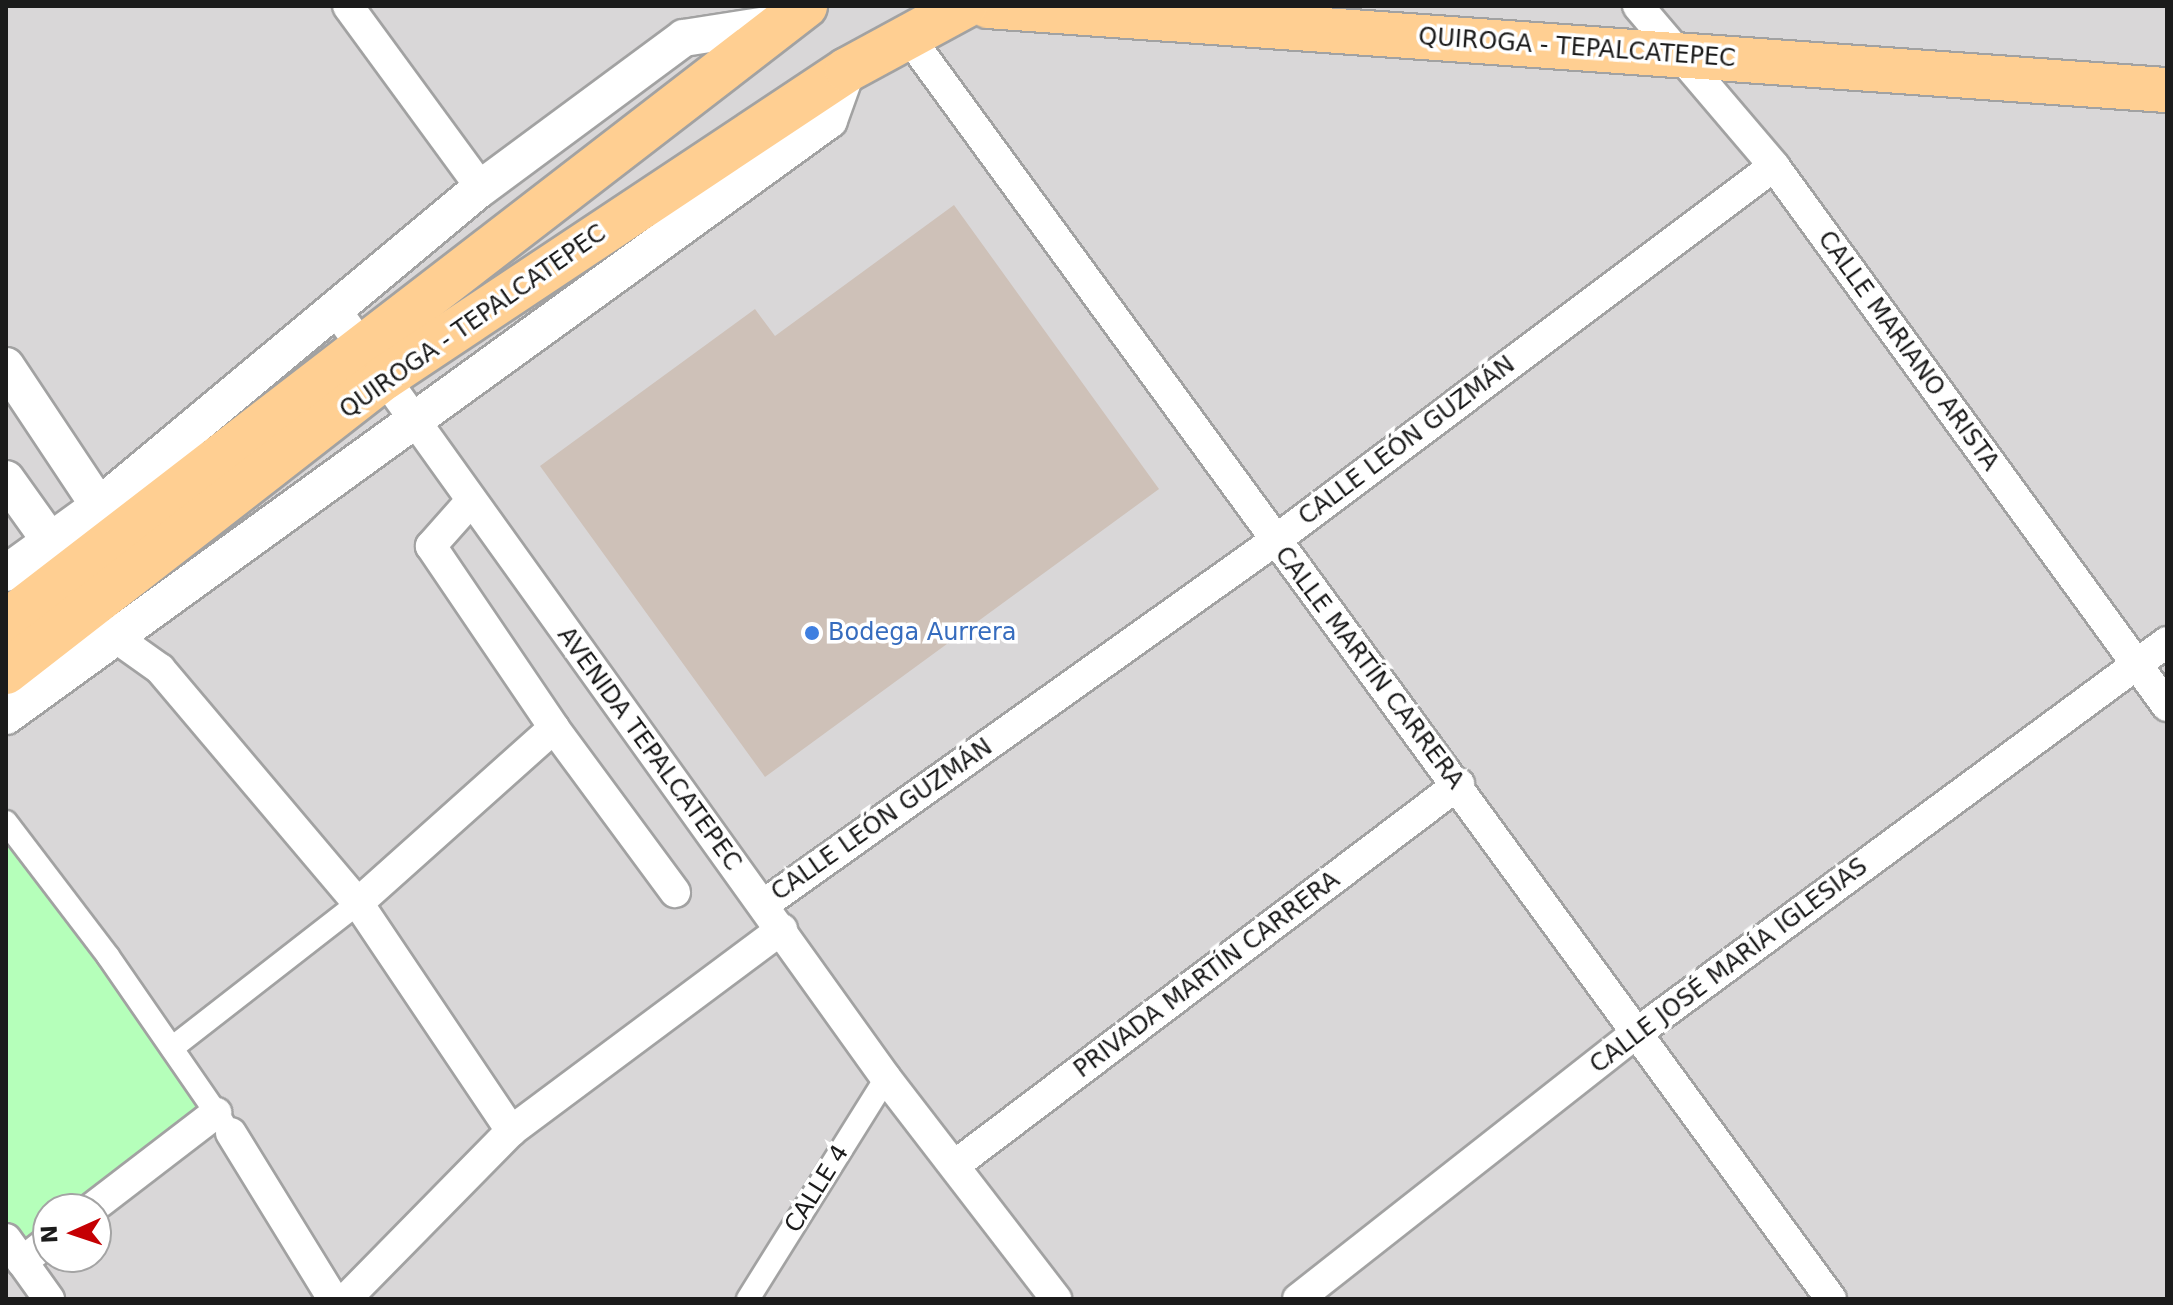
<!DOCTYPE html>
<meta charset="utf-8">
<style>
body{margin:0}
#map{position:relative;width:2173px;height:1305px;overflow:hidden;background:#eee9df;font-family:"DejaVu Sans",sans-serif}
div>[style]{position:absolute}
.residential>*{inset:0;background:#d9d7d8}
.park>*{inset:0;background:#b5ffba}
.building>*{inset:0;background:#cec1b8}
.roads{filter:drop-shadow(2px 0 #a2a2a2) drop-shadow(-2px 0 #a2a2a2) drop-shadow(0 2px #a2a2a2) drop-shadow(0 -2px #a2a2a2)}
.pedestrian>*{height:22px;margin:-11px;padding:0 11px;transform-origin:11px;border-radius:11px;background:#fff}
.minor>*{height:30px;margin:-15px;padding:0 15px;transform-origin:15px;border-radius:15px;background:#fff}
.tertiary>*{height:36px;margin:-18px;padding:0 18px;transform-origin:18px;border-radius:18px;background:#fff}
.primary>*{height:44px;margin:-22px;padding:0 22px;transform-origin:22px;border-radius:22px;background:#ffcf92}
.dots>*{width:22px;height:22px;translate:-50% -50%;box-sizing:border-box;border:4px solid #fff;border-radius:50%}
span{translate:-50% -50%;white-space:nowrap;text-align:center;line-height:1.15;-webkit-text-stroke:7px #fff;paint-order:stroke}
.street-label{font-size:24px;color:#1b1b1b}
.shop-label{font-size:24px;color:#366cbe}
.left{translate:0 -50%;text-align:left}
.frame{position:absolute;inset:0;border:8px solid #1b1b1b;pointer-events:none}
.north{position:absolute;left:32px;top:1193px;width:80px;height:80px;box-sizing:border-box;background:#fff;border:2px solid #a4a4a4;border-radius:50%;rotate:267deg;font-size:22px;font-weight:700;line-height:32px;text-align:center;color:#1b1b1b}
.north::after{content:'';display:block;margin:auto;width:28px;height:36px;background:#c50003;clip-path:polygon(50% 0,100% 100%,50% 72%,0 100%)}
</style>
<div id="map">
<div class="residential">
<i style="clip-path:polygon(evenodd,6px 6px,2167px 6px,2167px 1299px,6px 1299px,6px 6px,48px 1209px,96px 1209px,96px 1257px,48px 1257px,48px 1209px)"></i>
</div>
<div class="park">
<i style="clip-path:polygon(6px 829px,212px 1111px,85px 1209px,48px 1209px,48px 1238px,22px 1258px,6px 1235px)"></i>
</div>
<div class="building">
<i style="clip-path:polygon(954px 205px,1159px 489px,765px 777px,540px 466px,755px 309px,775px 336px)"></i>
</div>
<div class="roads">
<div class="pedestrian">
<i style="left:6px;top:822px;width:168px;rotate:52.7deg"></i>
<i style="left:108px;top:956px;width:203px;rotate:55.4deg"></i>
<i style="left:172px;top:1048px;width:236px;rotate:-37.9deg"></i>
<i style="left:748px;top:1299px;width:261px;rotate:-58deg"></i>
</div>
<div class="minor">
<i style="left:348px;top:6px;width:225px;rotate:53.8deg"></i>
<i style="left:1638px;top:6px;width:210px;rotate:49.6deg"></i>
<i style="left:1774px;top:166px;width:668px;rotate:53.95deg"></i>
<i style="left:908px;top:36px;width:1564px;rotate:53.84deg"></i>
<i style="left:335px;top:309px;width:946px;rotate:54.38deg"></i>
<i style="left:886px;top:1078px;width:279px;rotate:52.4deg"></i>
<i style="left:470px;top:502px;width:59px;rotate:131.6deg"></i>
<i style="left:431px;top:546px;width:220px;rotate:55.9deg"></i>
<i style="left:554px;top:728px;width:204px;rotate:53.6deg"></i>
<i style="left:115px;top:637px;width:55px;rotate:35.4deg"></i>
<i style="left:160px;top:669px;width:307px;rotate:49.8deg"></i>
<i style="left:358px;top:903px;width:275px;rotate:56.1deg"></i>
<i style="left:358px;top:903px;width:263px;rotate:-41.8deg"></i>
<i style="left:763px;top:905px;width:626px;rotate:-35.44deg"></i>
<i style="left:1273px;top:542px;width:626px;rotate:-36.89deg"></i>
<i style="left:231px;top:1133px;width:195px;rotate:58.4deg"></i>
<i style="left:955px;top:1165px;width:632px;rotate:-37.09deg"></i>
<i style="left:91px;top:1209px;width:158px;rotate:-37.5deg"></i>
<i style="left:6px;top:1239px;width:74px;rotate:54.4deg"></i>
<i style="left:22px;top:1262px;width:33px;rotate:-38deg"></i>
<i style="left:346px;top:1299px;width:235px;rotate:-45.5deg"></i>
<i style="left:511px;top:1131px;width:338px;rotate:-36.7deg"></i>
<i style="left:1298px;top:1299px;width:427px;rotate:-38.2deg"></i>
<i style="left:1634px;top:1035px;width:662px;rotate:-36.4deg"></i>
</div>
<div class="tertiary">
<i style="left:6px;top:366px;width:190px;rotate:56.4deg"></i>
<i style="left:6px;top:479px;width:98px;rotate:54.5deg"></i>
<i style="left:6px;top:573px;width:116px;rotate:-35.9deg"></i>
<i style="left:100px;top:505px;width:496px;rotate:-39.8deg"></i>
<i style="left:481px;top:188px;width:252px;rotate:-36.5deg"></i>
<i style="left:684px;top:38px;width:103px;rotate:-8.9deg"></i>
<i style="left:6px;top:716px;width:1016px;rotate:-35.91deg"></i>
<i style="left:829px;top:120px;width:53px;rotate:-70.2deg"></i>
</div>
<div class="primary">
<i style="left:988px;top:6px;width:1182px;rotate:4.08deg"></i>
<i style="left:6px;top:622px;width:1009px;rotate:-37.63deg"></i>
<i style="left:6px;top:672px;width:479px;rotate:-37.9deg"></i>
<i style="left:384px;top:378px;width:556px;rotate:-33.63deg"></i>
<i style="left:847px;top:70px;width:134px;rotate:-28.5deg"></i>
</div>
</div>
<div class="dots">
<i style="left:812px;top:633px;background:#3f7fe0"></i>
</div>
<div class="street-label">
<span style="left:1577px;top:48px;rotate:4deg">QUIROGA - TEPALCATEPEC</span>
<span style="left:473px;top:322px;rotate:-35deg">QUIROGA - TEPALCATEPEC</span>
<span style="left:1908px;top:351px;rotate:54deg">CALLE MARIANO ARISTA</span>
<span style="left:1407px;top:441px;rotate:-37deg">CALLE LEÓN GUZMÁN</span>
<span style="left:1369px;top:668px;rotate:53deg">CALLE MARTÍN CARRERA</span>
<span style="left:649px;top:749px;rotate:54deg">AVENIDA TEPALCATEPEC</span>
<span style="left:882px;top:820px;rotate:-35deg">CALLE LEÓN GUZMÁN</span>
<span style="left:1729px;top:966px;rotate:-37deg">CALLE JOSÉ MARÍA IGLESIAS</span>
<span style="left:1207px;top:975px;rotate:-37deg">PRIVADA MARTÍN CARRERA</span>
<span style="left:817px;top:1189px;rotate:-58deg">CALLE 4</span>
</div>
<div class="shop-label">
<span class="left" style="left:828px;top:633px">Bodega Aurrera</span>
</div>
<div class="frame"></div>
<div class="north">N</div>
</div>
